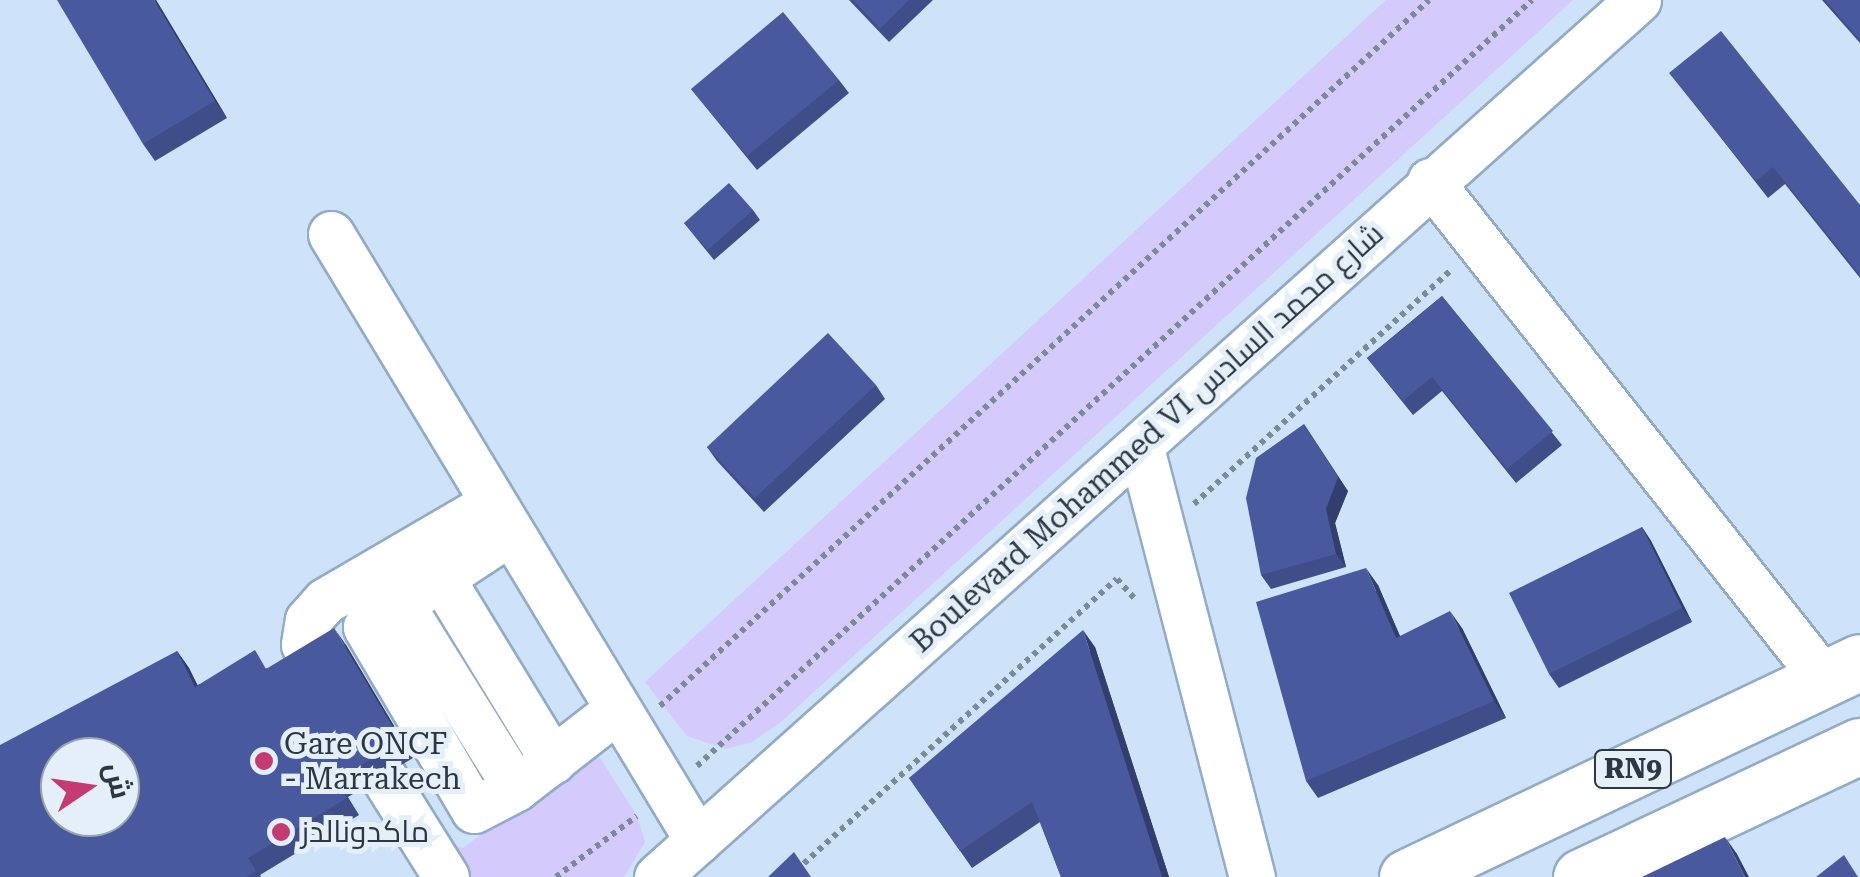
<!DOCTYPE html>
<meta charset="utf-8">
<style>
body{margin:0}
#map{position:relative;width:1860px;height:877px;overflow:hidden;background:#cee3f9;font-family:"Roboto Serif",Cairo,serif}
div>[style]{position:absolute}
.green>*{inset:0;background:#d4cafc}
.path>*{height:6px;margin-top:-3px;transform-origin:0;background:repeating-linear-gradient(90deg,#7b8a9b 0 5px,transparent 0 10px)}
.roads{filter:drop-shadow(2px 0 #92abc6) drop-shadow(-2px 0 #92abc6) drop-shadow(0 2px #92abc6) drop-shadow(0 -2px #92abc6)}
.minor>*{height:45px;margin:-22.5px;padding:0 22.5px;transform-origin:22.5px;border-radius:22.5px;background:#fff}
.major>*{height:55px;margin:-27.5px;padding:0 27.5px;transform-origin:27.5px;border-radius:27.5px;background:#fff}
.wall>*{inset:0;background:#3f4d88}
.shaded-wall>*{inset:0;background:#333e6f}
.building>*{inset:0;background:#49599e}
.dots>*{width:28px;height:28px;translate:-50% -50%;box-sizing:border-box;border:5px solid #e4effa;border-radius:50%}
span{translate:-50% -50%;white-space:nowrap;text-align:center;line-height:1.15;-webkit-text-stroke:10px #e4effa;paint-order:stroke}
.shield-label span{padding:2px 8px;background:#e4effa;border:2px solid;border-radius:8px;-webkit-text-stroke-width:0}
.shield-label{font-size:28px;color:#2d3742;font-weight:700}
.street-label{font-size:30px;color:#2d3742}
.poi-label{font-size:30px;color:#2d3742}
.left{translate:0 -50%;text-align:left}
.north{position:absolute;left:40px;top:737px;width:100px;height:100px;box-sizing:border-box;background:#e4effa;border:2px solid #9ba5b0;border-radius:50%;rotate:77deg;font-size:28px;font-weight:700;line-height:40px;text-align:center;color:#2d3742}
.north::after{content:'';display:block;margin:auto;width:35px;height:45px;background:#c43a73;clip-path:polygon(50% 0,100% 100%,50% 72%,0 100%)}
</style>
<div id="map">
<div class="green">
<i style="clip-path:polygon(1386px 0,1573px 0,780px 723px,752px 742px,726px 749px,687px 736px,645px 682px)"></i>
<i style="clip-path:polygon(588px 756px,601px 759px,637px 816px,645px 842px,624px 877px,460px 877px,393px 770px,402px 765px,450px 844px,463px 848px)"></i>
</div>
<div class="path">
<i style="left:1194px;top:504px;width:348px;rotate:-42.3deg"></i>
<i style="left:660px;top:706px;width:1044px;rotate:-42.55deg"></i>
<i style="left:697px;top:766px;width:1133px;rotate:-42.53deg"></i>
<i style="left:556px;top:877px;width:101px;rotate:-37deg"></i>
<i style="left:789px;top:877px;width:443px;rotate:-42.3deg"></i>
<i style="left:1117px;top:579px;width:28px;rotate:48deg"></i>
</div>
<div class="roads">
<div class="minor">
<i style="left:1430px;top:181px;width:635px;rotate:51.65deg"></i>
<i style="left:331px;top:234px;width:709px;rotate:58.84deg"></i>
<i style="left:1141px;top:448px;width:443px;rotate:75.5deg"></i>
<i style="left:509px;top:533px;width:171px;rotate:146.7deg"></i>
<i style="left:366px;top:627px;width:212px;rotate:59.5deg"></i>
<i style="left:474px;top:810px;width:47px;rotate:-27.6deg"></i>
<i style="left:516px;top:788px;width:129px;rotate:-37.8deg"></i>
<i style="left:442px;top:579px;width:213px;rotate:58.6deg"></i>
<i style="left:401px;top:604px;width:217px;rotate:58deg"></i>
<i style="left:314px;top:664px;width:22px;rotate:-117deg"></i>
<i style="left:304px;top:644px;width:24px;rotate:-81deg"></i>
<i style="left:308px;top:620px;width:25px;rotate:-48deg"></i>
<i style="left:325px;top:601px;width:192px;rotate:-30.3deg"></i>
<i style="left:383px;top:776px;width:119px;rotate:58deg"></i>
<i style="left:657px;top:877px;width:1316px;rotate:-41.8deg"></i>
</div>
<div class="major">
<i style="left:1407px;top:877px;width:501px;rotate:-25.39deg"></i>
<i style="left:1581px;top:877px;width:308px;rotate:-25.2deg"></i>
</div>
</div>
<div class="wall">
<i style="clip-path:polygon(156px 0,227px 118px,155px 161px,143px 144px)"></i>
<i style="clip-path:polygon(849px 0,933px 0,889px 42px)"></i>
<i style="clip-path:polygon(1822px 0,1860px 0,1860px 43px)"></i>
<i style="clip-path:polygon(1670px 73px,1860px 205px,1860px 278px,1785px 184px,1768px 198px)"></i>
<i style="clip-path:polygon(839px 80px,849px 93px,757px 170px,691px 89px)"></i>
<i style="clip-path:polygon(753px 210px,760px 220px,714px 260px,684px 223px)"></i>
<i style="clip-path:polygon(1442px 296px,1562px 445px,1516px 483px,1442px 391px,1413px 415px,1367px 358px)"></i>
<i style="clip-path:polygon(876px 385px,885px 399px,764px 512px,717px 461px,707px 447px)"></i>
<i style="clip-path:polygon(1348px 491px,1335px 523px,1346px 567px,1271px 589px,1261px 575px)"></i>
<i style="clip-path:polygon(1642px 527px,1651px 541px,1692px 622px,1559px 688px,1549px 674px)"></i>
<i style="clip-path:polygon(1378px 585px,1400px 636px,1462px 628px,1506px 718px,1318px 798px,1306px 781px)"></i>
<i style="clip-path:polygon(346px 645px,413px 758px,348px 797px,359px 815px,260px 875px,261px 877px,0 877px,177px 651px,189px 668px,197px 685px,268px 668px)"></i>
<i style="clip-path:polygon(1095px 647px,1169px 877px,1061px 877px,1040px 822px,972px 868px,909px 778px)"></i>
</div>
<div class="shaded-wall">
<i style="clip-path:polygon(154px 0,156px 0,227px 118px,215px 101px)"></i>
<i style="clip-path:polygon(1304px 424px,1348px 491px,1335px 523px,1346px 567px,1336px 554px)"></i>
<i style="clip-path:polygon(1642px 527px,1651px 541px,1692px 622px,1682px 608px)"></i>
<i style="clip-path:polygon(1366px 568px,1378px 585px,1408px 655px,1396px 638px)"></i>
<i style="clip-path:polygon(1450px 611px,1462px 628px,1506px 718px,1494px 701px)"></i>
<i style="clip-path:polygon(334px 628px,346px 645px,413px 758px,401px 741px)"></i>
<i style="clip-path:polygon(1083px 630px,1095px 647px,1169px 877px,1162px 877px)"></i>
<i style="clip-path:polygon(177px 651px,189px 668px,207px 704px,195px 687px)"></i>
<i style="clip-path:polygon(1725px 837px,1737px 854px,1749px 877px,1745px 877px)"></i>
</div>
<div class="building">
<i style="clip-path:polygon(57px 0,154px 0,215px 101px,143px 144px)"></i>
<i style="clip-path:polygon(853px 0,909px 0,880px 29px)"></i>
<i style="clip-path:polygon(1825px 0,1860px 0,1860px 40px)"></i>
<i style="clip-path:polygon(783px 12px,839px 80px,747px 156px,691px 89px)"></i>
<i style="clip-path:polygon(1721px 31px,1860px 205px,1860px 275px,1773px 167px,1756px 181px,1669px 73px)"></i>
<i style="clip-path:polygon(729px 183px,753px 210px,708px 250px,684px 223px)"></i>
<i style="clip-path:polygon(1442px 296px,1553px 431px,1507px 469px,1432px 377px,1403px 401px,1367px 358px)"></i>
<i style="clip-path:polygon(828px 333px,876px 385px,755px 498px,707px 447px)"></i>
<i style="clip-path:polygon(1304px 424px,1338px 477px,1326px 509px,1336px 554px,1261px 575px,1246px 498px,1256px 458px)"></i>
<i style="clip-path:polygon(1642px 527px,1682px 608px,1549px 674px,1509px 593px)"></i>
<i style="clip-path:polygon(1366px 568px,1396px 638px,1450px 611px,1494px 701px,1306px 781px,1256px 602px)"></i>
<i style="clip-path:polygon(evenodd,334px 628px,401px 741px,336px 780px,347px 798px,248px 858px,256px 871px,246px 877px,0 877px,0 745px,177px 651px,195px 687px,255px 650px,266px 669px,334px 628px,60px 757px,120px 757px,120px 817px,60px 817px,60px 757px)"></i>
<i style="clip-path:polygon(1083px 630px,1162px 877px,1061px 877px,1032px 802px,960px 851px,909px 778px)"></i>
<i style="clip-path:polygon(1725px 837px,1745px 877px,1642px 877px)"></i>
<i style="clip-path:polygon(794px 852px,811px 877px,768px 877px)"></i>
<i style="clip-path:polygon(1844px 855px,1858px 877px,1816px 877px)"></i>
</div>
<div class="dots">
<i style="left:264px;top:761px;background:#c43a73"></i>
<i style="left:281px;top:832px;background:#c43a73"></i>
</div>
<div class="shield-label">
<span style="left:1633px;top:769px">RN9</span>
</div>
<div class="street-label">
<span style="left:1147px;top:438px;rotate:-42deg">Boulevard Mohammed VI شارع محمد السادس</span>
</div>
<div class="poi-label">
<span class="left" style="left:284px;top:761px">Gare ONCF<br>- Marrakech</span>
<span class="left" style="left:301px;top:832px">ماكدونالدز</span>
</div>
<div class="north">ش</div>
</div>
